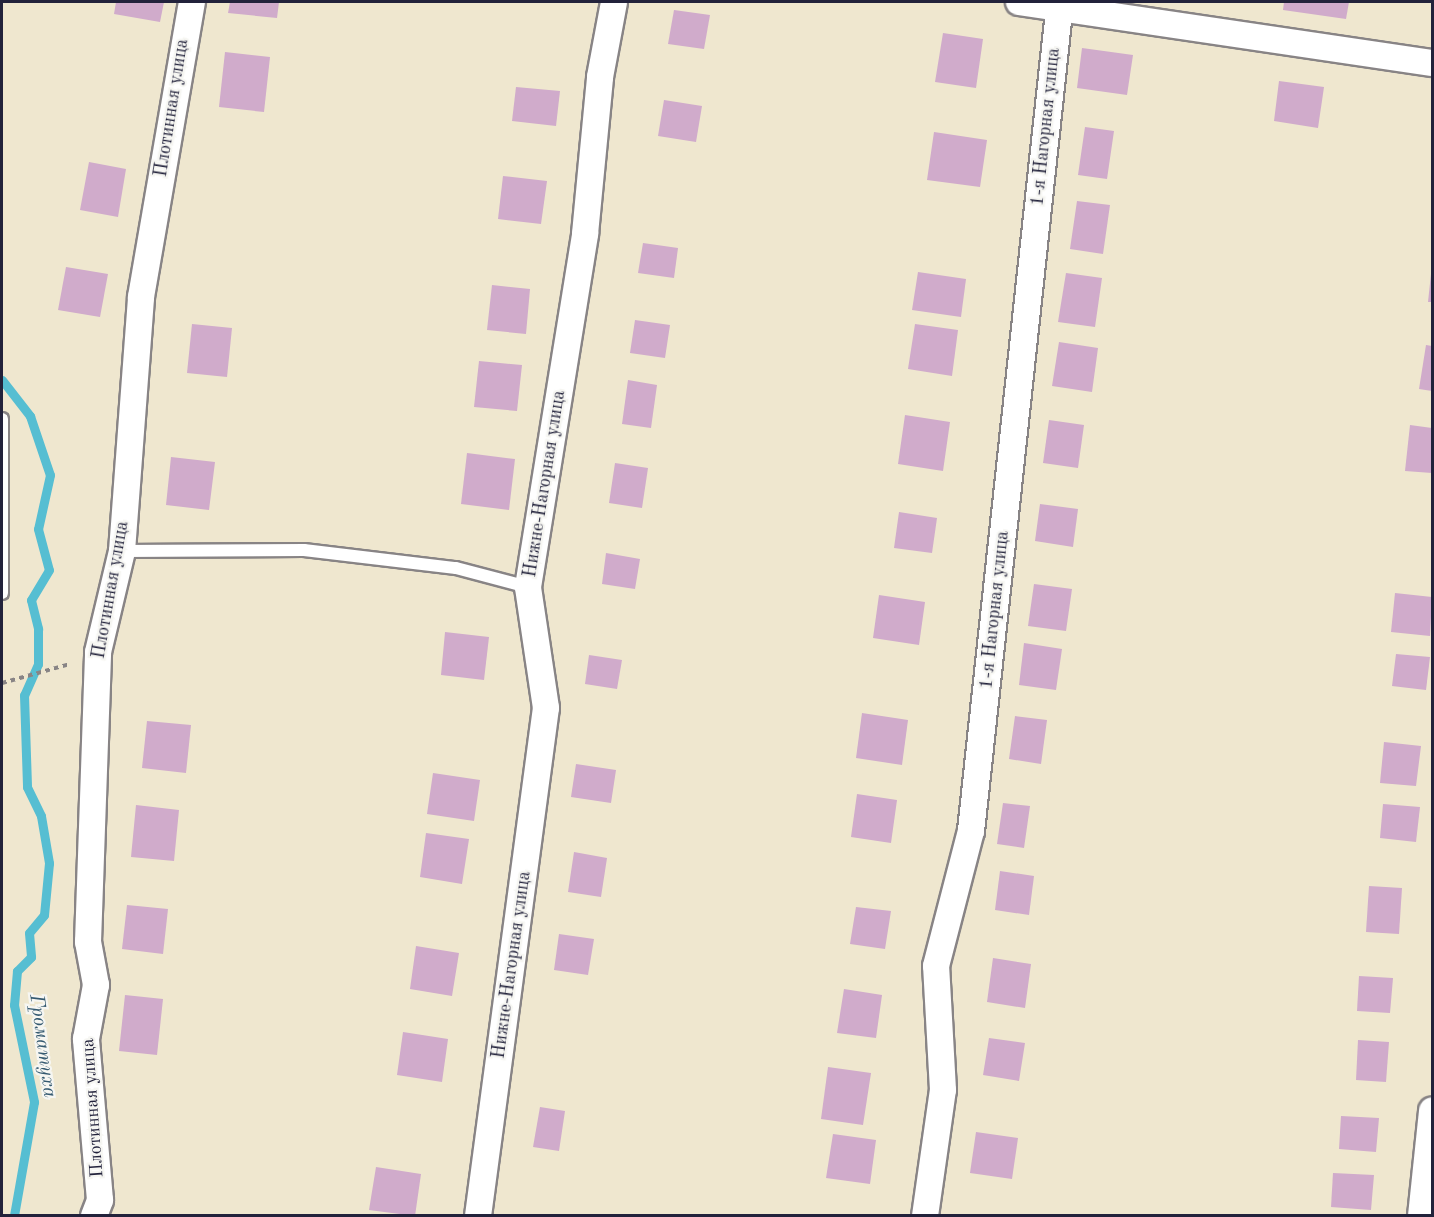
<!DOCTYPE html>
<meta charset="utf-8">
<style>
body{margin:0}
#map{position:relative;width:1434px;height:1217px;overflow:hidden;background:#efe7cf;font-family:"Old Standard TT",serif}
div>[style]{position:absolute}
.stream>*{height:9px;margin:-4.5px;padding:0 4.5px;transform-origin:4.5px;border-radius:4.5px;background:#56bed2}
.building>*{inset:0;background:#d0abcb}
.path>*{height:4px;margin-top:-2px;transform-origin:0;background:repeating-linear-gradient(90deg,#888485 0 4.5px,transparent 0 9px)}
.roads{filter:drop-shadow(2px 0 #888485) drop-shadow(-2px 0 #888485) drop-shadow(0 2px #888485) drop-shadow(0 -2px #888485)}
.lane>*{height:12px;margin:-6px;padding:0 6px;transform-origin:6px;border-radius:6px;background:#fff}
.street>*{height:26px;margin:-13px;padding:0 13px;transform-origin:13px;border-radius:13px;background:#fff}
span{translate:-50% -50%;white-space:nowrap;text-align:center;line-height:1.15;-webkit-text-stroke:4.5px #f6f6f2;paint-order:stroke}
.street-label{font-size:18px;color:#22223b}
.water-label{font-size:20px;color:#345970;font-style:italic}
.frame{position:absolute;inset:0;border:3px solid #22223b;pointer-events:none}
</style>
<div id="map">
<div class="stream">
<i style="left:2px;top:380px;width:46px;rotate:52.1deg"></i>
<i style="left:30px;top:416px;width:62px;rotate:71.3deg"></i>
<i style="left:50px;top:475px;width:55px;rotate:102.5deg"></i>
<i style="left:38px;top:529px;width:42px;rotate:75deg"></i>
<i style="left:49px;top:570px;width:35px;rotate:121deg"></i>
<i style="left:31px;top:600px;width:30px;rotate:76deg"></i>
<i style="left:38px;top:629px;width:35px;rotate:90deg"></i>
<i style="left:38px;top:664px;width:34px;rotate:114deg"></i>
<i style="left:24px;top:695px;width:92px;rotate:88.1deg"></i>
<i style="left:27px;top:787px;width:32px;rotate:64deg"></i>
<i style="left:41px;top:816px;width:48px;rotate:80.3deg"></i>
<i style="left:49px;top:863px;width:52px;rotate:95.5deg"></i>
<i style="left:44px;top:915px;width:23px;rotate:130deg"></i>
<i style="left:29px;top:933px;width:24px;rotate:85deg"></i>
<i style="left:31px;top:957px;width:20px;rotate:135deg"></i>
<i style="left:17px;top:971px;width:34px;rotate:95deg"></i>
<i style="left:14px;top:1005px;width:99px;rotate:78.3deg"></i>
<i style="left:34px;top:1102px;width:116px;rotate:100deg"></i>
</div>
<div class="building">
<i style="clip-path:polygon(116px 2px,164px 2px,160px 22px,114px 14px)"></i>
<i style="clip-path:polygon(230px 2px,279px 2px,277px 18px,228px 13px)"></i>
<i style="clip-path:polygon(1284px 2px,1349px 2px,1346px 19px,1283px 10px)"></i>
<i style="clip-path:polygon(674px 10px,710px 15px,704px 49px,668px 44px)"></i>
<i style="clip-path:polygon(943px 33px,983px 39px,976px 88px,935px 82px)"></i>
<i style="clip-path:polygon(1082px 48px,1133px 55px,1127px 95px,1077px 88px)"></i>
<i style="clip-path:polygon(225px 52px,270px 57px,264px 112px,219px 107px)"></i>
<i style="clip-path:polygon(1279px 81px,1324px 87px,1318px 128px,1274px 121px)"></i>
<i style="clip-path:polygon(516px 87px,560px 91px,556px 126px,512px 121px)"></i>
<i style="clip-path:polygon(664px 100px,702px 106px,696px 142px,658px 136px)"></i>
<i style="clip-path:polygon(1085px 127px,1114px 131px,1107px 179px,1078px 175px)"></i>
<i style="clip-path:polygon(934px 132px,987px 140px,980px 187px,927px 180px)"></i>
<i style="clip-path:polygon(89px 162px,126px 169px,118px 217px,80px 210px)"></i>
<i style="clip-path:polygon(503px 176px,547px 181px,541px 224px,498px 219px)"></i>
<i style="clip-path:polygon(1077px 201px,1110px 205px,1103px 254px,1070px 249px)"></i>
<i style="clip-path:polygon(643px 243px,678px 248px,674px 278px,638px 273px)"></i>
<i style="clip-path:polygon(66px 267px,108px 274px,100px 317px,58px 310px)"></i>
<i style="clip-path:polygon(918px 272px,966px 279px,961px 317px,912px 310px)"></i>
<i style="clip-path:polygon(1066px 273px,1102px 278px,1095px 327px,1058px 322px)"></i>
<i style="clip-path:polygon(1431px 274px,1432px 274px,1432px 302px,1428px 302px)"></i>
<i style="clip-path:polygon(492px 285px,530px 289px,526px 334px,487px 330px)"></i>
<i style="clip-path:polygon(635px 320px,670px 325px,665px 358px,630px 353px)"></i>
<i style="clip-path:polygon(192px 324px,232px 328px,227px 377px,187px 373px)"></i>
<i style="clip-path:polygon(915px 324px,958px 330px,952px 376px,908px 369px)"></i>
<i style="clip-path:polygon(1059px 342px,1098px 348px,1092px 392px,1052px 386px)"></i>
<i style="clip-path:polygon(1426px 345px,1432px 346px,1432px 391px,1419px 389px)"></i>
<i style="clip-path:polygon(479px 361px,522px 365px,517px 411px,474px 407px)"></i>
<i style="clip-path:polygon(628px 380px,657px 385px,651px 428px,622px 424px)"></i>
<i style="clip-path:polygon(905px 415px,950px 422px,943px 471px,898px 464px)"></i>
<i style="clip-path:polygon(1049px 420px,1084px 425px,1078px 468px,1043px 463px)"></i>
<i style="clip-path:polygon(1410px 425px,1432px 428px,1432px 473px,1405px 471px)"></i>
<i style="clip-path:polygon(467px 453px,515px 459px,509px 510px,461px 504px)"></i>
<i style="clip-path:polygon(171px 457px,215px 462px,209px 510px,166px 505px)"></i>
<i style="clip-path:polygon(615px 463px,648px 468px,642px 508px,609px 503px)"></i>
<i style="clip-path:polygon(1040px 504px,1078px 509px,1073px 547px,1035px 541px)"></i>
<i style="clip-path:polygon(899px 512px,937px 518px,932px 553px,894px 548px)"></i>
<i style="clip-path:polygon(606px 553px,640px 559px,635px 589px,602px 584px)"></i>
<i style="clip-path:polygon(1034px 584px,1072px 589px,1066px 631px,1028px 626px)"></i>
<i style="clip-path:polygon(1395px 593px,1432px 597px,1430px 636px,1391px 632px)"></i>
<i style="clip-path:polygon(879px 595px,925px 602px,919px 645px,873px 638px)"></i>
<i style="clip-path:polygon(445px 632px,489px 637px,484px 680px,441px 675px)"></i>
<i style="clip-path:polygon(1024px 643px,1062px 649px,1056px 690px,1019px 685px)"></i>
<i style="clip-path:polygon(1396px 654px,1430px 657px,1426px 690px,1392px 686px)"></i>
<i style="clip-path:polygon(589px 655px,622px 660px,617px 689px,585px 684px)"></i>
<i style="clip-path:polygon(862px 713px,908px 720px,902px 765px,856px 758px)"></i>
<i style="clip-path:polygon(1015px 716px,1047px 720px,1041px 764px,1009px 759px)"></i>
<i style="clip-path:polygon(147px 721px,191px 725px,186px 773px,142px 768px)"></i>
<i style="clip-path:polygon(1384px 742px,1421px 746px,1416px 786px,1380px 783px)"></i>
<i style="clip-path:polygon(576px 764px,616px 770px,611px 803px,571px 797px)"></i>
<i style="clip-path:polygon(433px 773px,480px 780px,474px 821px,427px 814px)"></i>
<i style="clip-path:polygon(857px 794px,897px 800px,891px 843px,851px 837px)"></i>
<i style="clip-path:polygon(1003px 803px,1030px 806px,1024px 848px,997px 844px)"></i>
<i style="clip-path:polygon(1383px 804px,1420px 807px,1416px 842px,1380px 838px)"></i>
<i style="clip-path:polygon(136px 805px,179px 810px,174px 861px,131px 857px)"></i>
<i style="clip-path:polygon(426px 833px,469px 839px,462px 884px,420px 877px)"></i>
<i style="clip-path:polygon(574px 852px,607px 858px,601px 897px,568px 892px)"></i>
<i style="clip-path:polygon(1000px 871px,1034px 876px,1029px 915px,995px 910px)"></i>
<i style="clip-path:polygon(1369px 886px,1402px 888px,1399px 934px,1366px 932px)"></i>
<i style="clip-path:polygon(127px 905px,168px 909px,163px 954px,122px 949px)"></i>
<i style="clip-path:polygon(856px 907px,891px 911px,885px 949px,850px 944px)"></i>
<i style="clip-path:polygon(559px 934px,594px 939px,588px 975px,554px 970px)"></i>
<i style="clip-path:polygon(416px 946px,459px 953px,452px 996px,410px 989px)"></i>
<i style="clip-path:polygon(993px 958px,1031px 964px,1025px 1008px,987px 1002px)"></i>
<i style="clip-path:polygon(1359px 976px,1393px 978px,1390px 1013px,1357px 1011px)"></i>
<i style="clip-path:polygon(844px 989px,882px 995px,876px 1038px,837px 1033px)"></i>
<i style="clip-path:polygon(125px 995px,163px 999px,157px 1055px,119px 1051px)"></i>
<i style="clip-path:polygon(403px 1032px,448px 1039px,442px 1082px,397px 1075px)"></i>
<i style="clip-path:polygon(989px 1038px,1025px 1043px,1019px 1081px,983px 1075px)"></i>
<i style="clip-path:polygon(1358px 1040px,1389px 1042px,1386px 1082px,1356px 1080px)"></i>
<i style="clip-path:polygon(828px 1067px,871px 1073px,863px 1125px,821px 1119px)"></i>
<i style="clip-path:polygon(540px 1107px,565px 1111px,559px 1151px,533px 1147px)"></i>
<i style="clip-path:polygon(1341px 1116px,1379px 1118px,1376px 1152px,1339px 1149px)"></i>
<i style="clip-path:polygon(976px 1132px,1018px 1138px,1012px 1179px,970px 1173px)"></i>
<i style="clip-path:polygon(833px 1134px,876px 1140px,870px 1184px,826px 1178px)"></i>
<i style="clip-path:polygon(376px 1167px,421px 1174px,415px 1216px,369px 1210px)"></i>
<i style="clip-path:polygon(1333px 1173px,1374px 1175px,1371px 1210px,1331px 1207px)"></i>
</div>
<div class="path">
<i style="left:2px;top:683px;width:71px;rotate:-15.6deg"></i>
</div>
<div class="roads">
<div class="lane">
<i style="left:122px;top:551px;width:182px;rotate:-0.3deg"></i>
<i style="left:304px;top:550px;width:153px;rotate:6.8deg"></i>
<i style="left:456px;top:568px;width:74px;rotate:14.8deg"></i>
<i style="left:2px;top:593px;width:174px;rotate:-90deg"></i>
</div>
<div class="street">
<i style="left:1019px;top:2px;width:417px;rotate:8.4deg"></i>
<i style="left:94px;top:1216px;width:17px;rotate:-69deg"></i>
<i style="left:100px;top:1200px;width:162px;rotate:-95deg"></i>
<i style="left:86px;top:1039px;width:55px;rotate:-79.5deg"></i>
<i style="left:96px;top:985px;width:44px;rotate:-100.5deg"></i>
<i style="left:88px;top:942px;width:290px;rotate:-88deg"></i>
<i style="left:98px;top:652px;width:104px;rotate:-76.6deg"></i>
<i style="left:122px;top:551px;width:255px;rotate:-85.7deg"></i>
<i style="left:141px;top:297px;width:299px;rotate:-80.2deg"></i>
<i style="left:478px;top:1216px;width:513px;rotate:-82.38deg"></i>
<i style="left:546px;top:708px;width:122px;rotate:-98.5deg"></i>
<i style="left:528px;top:587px;width:358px;rotate:-80.8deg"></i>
<i style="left:585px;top:234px;width:158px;rotate:-84.5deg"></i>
<i style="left:600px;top:77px;width:76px;rotate:-79.4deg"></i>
<i style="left:925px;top:1216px;width:127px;rotate:-81.9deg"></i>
<i style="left:943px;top:1090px;width:124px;rotate:-93.2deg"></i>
<i style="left:936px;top:966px;width:139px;rotate:-75.5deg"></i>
<i style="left:971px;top:831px;width:834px;rotate:-83.87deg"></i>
<i style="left:1421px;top:1216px;width:106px;rotate:-84deg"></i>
</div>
</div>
<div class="street-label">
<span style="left:172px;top:108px;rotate:-81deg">Плотинная улица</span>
<span style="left:1046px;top:127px;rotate:-84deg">1-я Нагорная улица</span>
<span style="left:545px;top:484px;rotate:-81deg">Нижне-Нагорная улица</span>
<span style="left:111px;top:590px;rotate:-80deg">Плотинная улица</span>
<span style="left:995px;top:610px;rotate:-84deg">1-я Нагорная улица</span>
<span style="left:512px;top:965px;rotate:-82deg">Нижне-Нагорная улица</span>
<span style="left:93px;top:1108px;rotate:-94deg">Плотинная улица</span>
</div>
<div class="water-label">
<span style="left:42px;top:1046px;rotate:82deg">Громатуха</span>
</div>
<div class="frame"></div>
</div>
